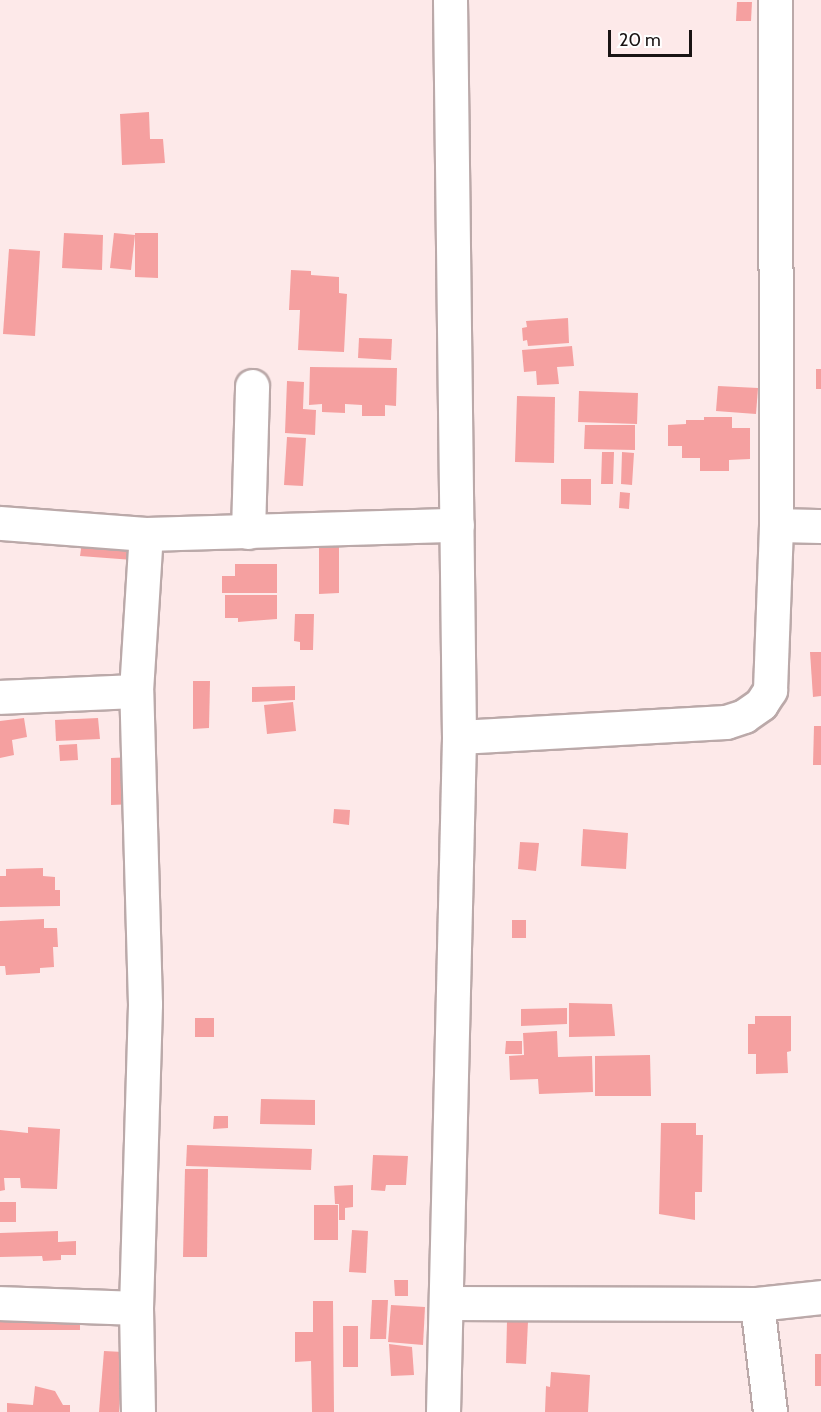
<!DOCTYPE html>
<style>
body{margin:0}
#map{position:relative;width:821px;height:1412px;overflow:hidden;background:#fde9e9;font-family:Cabin,sans-serif}
div>[style]{position:absolute}
.building>*{inset:0;background:#f5a0a0}
.roads{filter:drop-shadow(2px 0 #bba9a9) drop-shadow(-2px 0 #bba9a9) drop-shadow(0 2px #bba9a9) drop-shadow(0 -2px #bba9a9)}
.minor>*{height:33px;margin:-16.5px;padding:0 16.5px;transform-origin:16.5px;border-radius:16.5px;background:#fff}
span{translate:-50% -50%;white-space:nowrap;text-align:center;line-height:1.15;-webkit-text-stroke:4.5px #fff;paint-order:stroke}
.scale{position:absolute;left:608px;top:30px;width:84px;height:27px;box-sizing:border-box;border:3px solid #191313;border-top:0;padding-left:8px;font-size:18px;line-height:21px;white-space:nowrap;color:#191313;-webkit-text-stroke:4px #fff;paint-order:stroke}
</style>
<div id="map">
<div class="building">
<i style="clip-path:polygon(737px 2px,752px 2px,751px 21px,736px 21px)"></i>
<i style="clip-path:polygon(149px 112px,150px 139px,163px 139px,165px 163px,122px 165px,120px 114px)"></i>
<i style="clip-path:polygon(64px 233px,103px 235px,102px 270px,62px 268px)"></i>
<i style="clip-path:polygon(114px 233px,135px 235px,131px 270px,110px 268px)"></i>
<i style="clip-path:polygon(135px 233px,158px 233px,158px 278px,135px 277px)"></i>
<i style="clip-path:polygon(9px 249px,40px 251px,35px 336px,3px 334px)"></i>
<i style="clip-path:polygon(291px 270px,311px 271px,311px 275px,339px 277px,339px 293px,347px 294px,344px 352px,298px 350px,300px 310px,289px 310px)"></i>
<i style="clip-path:polygon(568px 318px,569px 343px,528px 346px,527px 340px,523px 341px,522px 328px,527px 327px,526px 321px)"></i>
<i style="clip-path:polygon(359px 338px,392px 339px,391px 360px,358px 358px)"></i>
<i style="clip-path:polygon(572px 346px,574px 366px,557px 367px,559px 384px,537px 385px,536px 371px,524px 372px,522px 350px)"></i>
<i style="clip-path:polygon(310px 367px,397px 368px,396px 406px,385px 405px,385px 416px,362px 416px,362px 405px,345px 404px,345px 413px,322px 412px,322px 404px,309px 405px)"></i>
<i style="clip-path:polygon(816px 369px,821px 369px,821px 389px,816px 389px)"></i>
<i style="clip-path:polygon(287px 381px,304px 382px,303px 409px,316px 410px,315px 435px,285px 433px)"></i>
<i style="clip-path:polygon(718px 386px,758px 388px,756px 414px,716px 411px)"></i>
<i style="clip-path:polygon(579px 391px,638px 393px,637px 424px,578px 422px)"></i>
<i style="clip-path:polygon(517px 396px,555px 397px,554px 463px,515px 462px)"></i>
<i style="clip-path:polygon(704px 417px,732px 417px,732px 428px,750px 428px,750px 459px,729px 460px,729px 471px,700px 471px,700px 458px,682px 458px,682px 446px,668px 446px,668px 425px,686px 424px,686px 420px,704px 420px)"></i>
<i style="clip-path:polygon(585px 425px,635px 425px,635px 450px,584px 449px)"></i>
<i style="clip-path:polygon(287px 437px,306px 438px,303px 486px,284px 485px)"></i>
<i style="clip-path:polygon(602px 452px,614px 452px,613px 484px,601px 484px)"></i>
<i style="clip-path:polygon(622px 452px,634px 453px,632px 485px,621px 484px)"></i>
<i style="clip-path:polygon(561px 479px,591px 479px,591px 505px,561px 504px)"></i>
<i style="clip-path:polygon(620px 492px,630px 493px,629px 509px,619px 508px)"></i>
<i style="clip-path:polygon(83px 535px,135px 540px,133px 560px,80px 556px)"></i>
<i style="clip-path:polygon(319px 541px,339px 541px,339px 593px,319px 594px)"></i>
<i style="clip-path:polygon(235px 564px,277px 564px,277px 593px,222px 593px,222px 576px,235px 576px)"></i>
<i style="clip-path:polygon(225px 595px,277px 595px,277px 619px,238px 622px,238px 618px,225px 618px)"></i>
<i style="clip-path:polygon(295px 614px,314px 614px,313px 650px,300px 650px,300px 642px,294px 641px)"></i>
<i style="clip-path:polygon(810px 652px,821px 652px,821px 696px,813px 697px)"></i>
<i style="clip-path:polygon(193px 681px,210px 681px,209px 728px,193px 729px)"></i>
<i style="clip-path:polygon(295px 686px,295px 700px,252px 702px,252px 687px)"></i>
<i style="clip-path:polygon(293px 702px,296px 731px,267px 734px,264px 705px)"></i>
<i style="clip-path:polygon(24px 718px,27px 737px,12px 740px,14px 755px,0 758px,0 721px)"></i>
<i style="clip-path:polygon(98px 718px,100px 739px,56px 741px,55px 720px)"></i>
<i style="clip-path:polygon(814px 726px,821px 726px,821px 765px,813px 765px)"></i>
<i style="clip-path:polygon(77px 744px,78px 760px,60px 761px,59px 745px)"></i>
<i style="clip-path:polygon(134px 757px,135px 804px,111px 805px,111px 758px)"></i>
<i style="clip-path:polygon(334px 809px,350px 810px,349px 825px,333px 823px)"></i>
<i style="clip-path:polygon(583px 829px,628px 833px,626px 869px,581px 866px)"></i>
<i style="clip-path:polygon(520px 842px,539px 843px,536px 871px,518px 869px)"></i>
<i style="clip-path:polygon(43px 868px,43px 876px,55px 877px,55px 890px,60px 890px,60px 906px,0 907px,0 876px,6px 876px,6px 869px)"></i>
<i style="clip-path:polygon(44px 919px,44px 928px,57px 928px,58px 947px,53px 947px,54px 967px,40px 968px,40px 973px,6px 975px,5px 966px,0 966px,0 921px)"></i>
<i style="clip-path:polygon(512px 920px,526px 920px,526px 938px,512px 938px)"></i>
<i style="clip-path:polygon(569px 1003px,612px 1004px,615px 1036px,569px 1037px)"></i>
<i style="clip-path:polygon(567px 1008px,567px 1024px,521px 1026px,521px 1009px)"></i>
<i style="clip-path:polygon(755px 1016px,791px 1016px,791px 1051px,787px 1052px,788px 1073px,756px 1074px,756px 1054px,748px 1054px,748px 1024px,755px 1024px)"></i>
<i style="clip-path:polygon(195px 1018px,214px 1018px,214px 1037px,195px 1037px)"></i>
<i style="clip-path:polygon(557px 1031px,558px 1057px,592px 1056px,593px 1092px,539px 1094px,538px 1079px,510px 1080px,509px 1056px,524px 1055px,523px 1033px)"></i>
<i style="clip-path:polygon(506px 1041px,522px 1041px,522px 1054px,505px 1054px)"></i>
<i style="clip-path:polygon(650px 1055px,651px 1096px,595px 1096px,595px 1056px)"></i>
<i style="clip-path:polygon(261px 1099px,315px 1100px,315px 1125px,260px 1124px)"></i>
<i style="clip-path:polygon(214px 1116px,228px 1116px,228px 1128px,213px 1129px)"></i>
<i style="clip-path:polygon(661px 1123px,696px 1123px,696px 1135px,703px 1135px,702px 1192px,695px 1192px,695px 1220px,659px 1214px)"></i>
<i style="clip-path:polygon(28px 1127px,60px 1129px,57px 1189px,21px 1188px,20px 1178px,4px 1178px,5px 1190px,0 1191px,0 1130px,28px 1133px)"></i>
<i style="clip-path:polygon(187px 1145px,312px 1149px,311px 1170px,186px 1166px)"></i>
<i style="clip-path:polygon(373px 1155px,408px 1156px,406px 1185px,386px 1185px,385px 1191px,371px 1190px)"></i>
<i style="clip-path:polygon(185px 1169px,208px 1169px,207px 1257px,183px 1257px)"></i>
<i style="clip-path:polygon(353px 1185px,353px 1207px,345px 1208px,345px 1220px,339px 1220px,339px 1204px,335px 1204px,334px 1186px)"></i>
<i style="clip-path:polygon(0 1202px,16px 1202px,16px 1222px,0 1222px)"></i>
<i style="clip-path:polygon(314px 1205px,338px 1205px,338px 1240px,314px 1240px)"></i>
<i style="clip-path:polygon(352px 1230px,368px 1231px,366px 1273px,349px 1272px)"></i>
<i style="clip-path:polygon(58px 1231px,58px 1242px,76px 1241px,76px 1255px,61px 1255px,61px 1260px,43px 1261px,42px 1256px,0 1257px,0 1233px)"></i>
<i style="clip-path:polygon(394px 1280px,408px 1280px,408px 1296px,395px 1296px)"></i>
<i style="clip-path:polygon(372px 1300px,388px 1300px,386px 1339px,370px 1339px)"></i>
<i style="clip-path:polygon(313px 1301px,333px 1301px,334px 1412px,312px 1412px,311px 1361px,295px 1362px,295px 1332px,313px 1332px)"></i>
<i style="clip-path:polygon(391px 1305px,425px 1307px,423px 1345px,388px 1342px)"></i>
<i style="clip-path:polygon(80px 1310px,80px 1330px,0 1330px,0 1311px)"></i>
<i style="clip-path:polygon(507px 1321px,528px 1321px,526px 1364px,506px 1363px)"></i>
<i style="clip-path:polygon(343px 1326px,358px 1326px,358px 1367px,343px 1367px)"></i>
<i style="clip-path:polygon(389px 1344px,412px 1347px,414px 1375px,391px 1376px)"></i>
<i style="clip-path:polygon(104px 1351px,123px 1352px,119px 1412px,99px 1412px)"></i>
<i style="clip-path:polygon(815px 1354px,821px 1354px,821px 1386px,815px 1386px)"></i>
<i style="clip-path:polygon(551px 1372px,590px 1375px,588px 1412px,545px 1412px,546px 1386px,550px 1387px)"></i>
<i style="clip-path:polygon(35px 1386px,55px 1391px,63px 1405px,70px 1405px,70px 1412px,7px 1412px,7px 1403px,33px 1405px)"></i>
</div>
<div class="roads">
<div class="minor">
<i style="left:775px;top:0;width:525px;rotate:89.89deg"></i>
<i style="left:776px;top:525px;width:45px;rotate:1.3deg"></i>
<i style="left:0;top:523px;width:146px;rotate:4.3deg"></i>
<i style="left:248px;top:532px;width:146px;rotate:-88.4deg"></i>
<i style="left:0;top:697px;width:136px;rotate:-2.5deg"></i>
<i style="left:459px;top:737px;width:267px;rotate:-3.2deg"></i>
<i style="left:726px;top:722px;width:19px;rotate:-18deg"></i>
<i style="left:744px;top:716px;width:21px;rotate:-35deg"></i>
<i style="left:761px;top:704px;width:17px;rotate:-57deg"></i>
<i style="left:770px;top:690px;width:165px;rotate:-87.9deg"></i>
<i style="left:0;top:1303px;width:136px;rotate:2.1deg"></i>
<i style="left:447px;top:1303px;width:310px;rotate:0.2deg"></i>
<i style="left:757px;top:1304px;width:64px;rotate:-6.2deg"></i>
<i style="left:757px;top:1304px;width:109px;rotate:83.1deg"></i>
<i style="left:138px;top:1412px;width:104px;rotate:-91.1deg"></i>
<i style="left:136px;top:1308px;width:304px;rotate:-88.3deg"></i>
<i style="left:145px;top:1004px;width:313px;rotate:-91.6deg"></i>
<i style="left:136px;top:691px;width:157px;rotate:-86.4deg"></i>
<i style="left:146px;top:534px;width:311px;rotate:-1.7deg"></i>
<i style="left:443px;top:1412px;width:675px;rotate:-88.64deg"></i>
<i style="left:459px;top:737px;width:737px;rotate:-90.7deg"></i>
</div>
</div>
<div class="scale">20 m</div>
</div>
